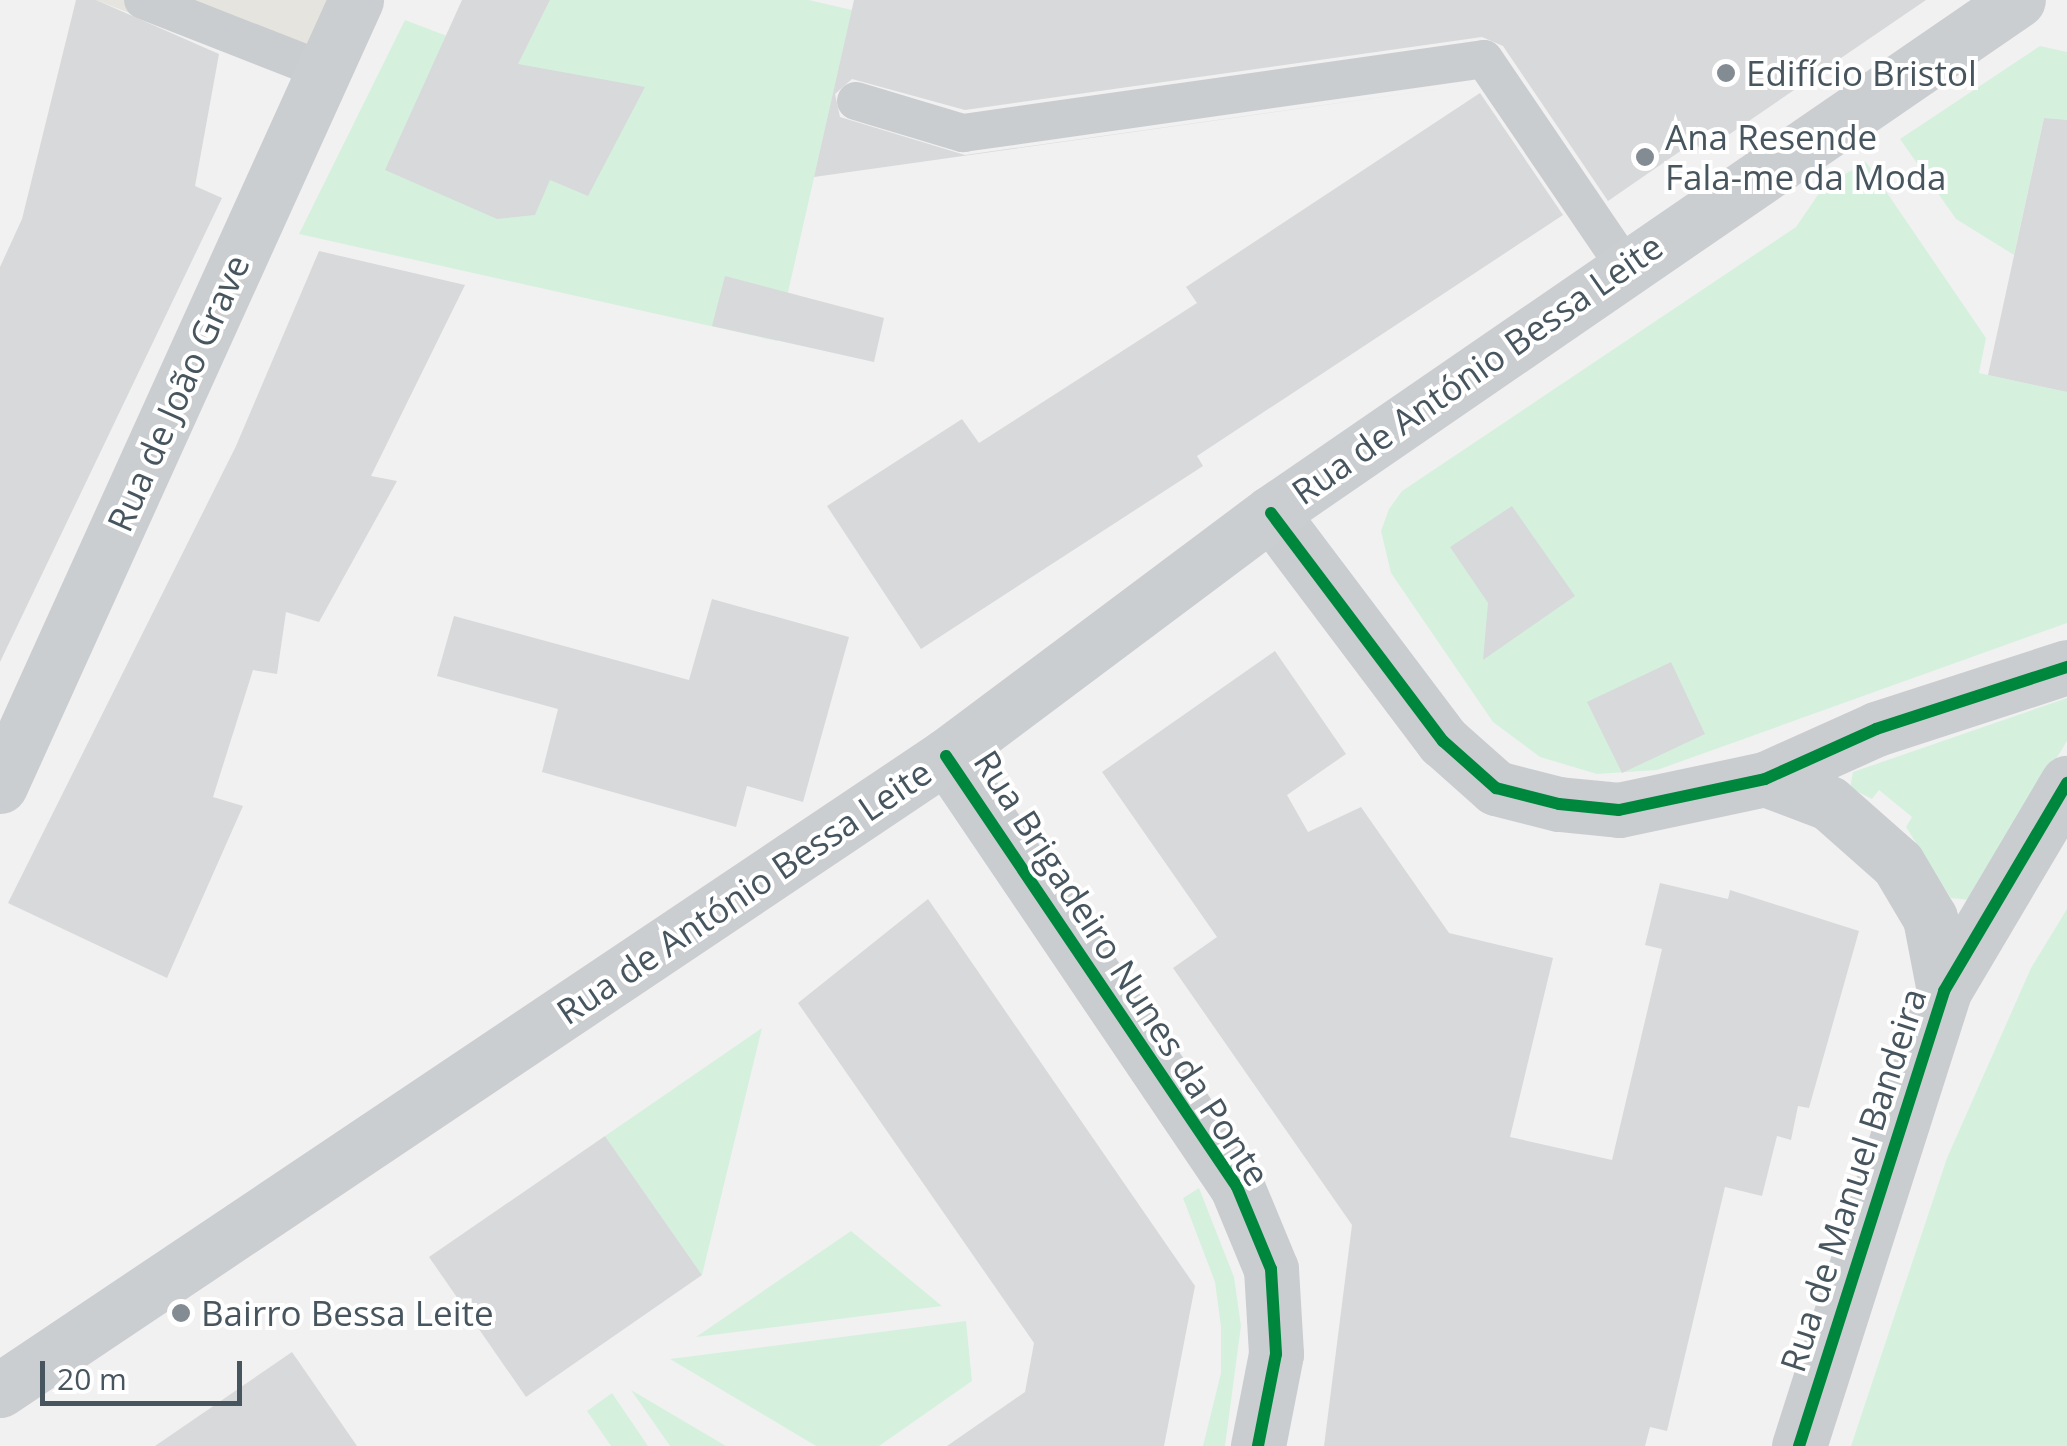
<!DOCTYPE html>
<meta charset="utf-8">
<style>
body{margin:0}
#map{position:relative;width:2067px;height:1446px;overflow:hidden;background:#f2f1f1;font-family:"Open Sans",sans-serif}
div>[style]{position:absolute}
.commercial>*{inset:0;background:#e6e4df}
.green>*{inset:0;background:#d5f1de}
.building>*{inset:0;background:#d8d9da}
.service>*{height:38px;margin:-19px;padding:0 19px;transform-origin:19px;border-radius:19px;background:#cacdd0}
.minor>*{height:55px;margin:-27.5px;padding:0 27.5px;transform-origin:27.5px;border-radius:27.5px;background:#cacdd0}
.secondary>*{height:55px;margin:-27.5px;padding:0 27.5px;transform-origin:27.5px;border-radius:27.5px;background:#cbced1}
.cycleway>*{height:12px;margin:-6px;padding:0 6px;transform-origin:6px;border-radius:6px;background:#00873e}
.dots>*{width:28px;height:28px;translate:-50% -50%;box-sizing:border-box;border:5px solid #fff;border-radius:50%}
span{translate:-50% -50%;white-space:nowrap;text-align:center;line-height:1.15;-webkit-text-stroke:8px #fff;paint-order:stroke}
.poi-label{font-size:35px;color:#47555f}
.left{translate:0 -50%;text-align:left}
.street-label{font-size:35px;color:#47555f}
.scale{position:absolute;left:40px;top:1361px;width:202px;height:45px;box-sizing:border-box;border:5px solid #47555f;border-top:0;padding-left:12px;font-size:30px;line-height:35px;white-space:nowrap;color:#47555f;-webkit-text-stroke:8px #fff;paint-order:stroke}
</style>
<div id="map">
<div class="commercial">
<i style="clip-path:polygon(96px 0,356px 0,324px 71px,275px 69px)"></i>
</div>
<div class="green">
<i style="clip-path:polygon(550px 0,809px 0,852px 10px,777px 341px,299px 234px,405px 20px,518px 63px)"></i>
<i style="clip-path:polygon(2040px 46px,2067px 52px,2067px 122px,2044px 118px,2014px 255px,1956px 219px,1900px 139px)"></i>
<i style="clip-path:polygon(1866px 162px,1986px 338px,1979px 373px,2067px 392px,2067px 623px,1657px 770px,1597px 774px,1540px 757px,1493px 722px,1391px 573px,1381px 531px,1389px 509px,1402px 491px,1796px 227px,1824px 186px)"></i>
<i style="clip-path:polygon(2067px 698px,2067px 741px,1970px 900px,1951px 898px,1906px 827px,1912px 817px,1879px 790px,1872px 799px,1850px 788px,1853px 772px)"></i>
<i style="clip-path:polygon(2067px 909px,2067px 1446px,1851px 1446px,1947px 1158px,2031px 968px)"></i>
<i style="clip-path:polygon(762px 1028px,702px 1275px,605px 1136px)"></i>
<i style="clip-path:polygon(1199px 1188px,1234px 1277px,1241px 1326px,1225px 1446px,1203px 1446px,1221px 1373px,1221px 1327px,1215px 1282px,1183px 1198px)"></i>
<i style="clip-path:polygon(851px 1231px,942px 1306px,696px 1337px)"></i>
<i style="clip-path:polygon(966px 1321px,972px 1381px,879px 1446px,816px 1446px,670px 1359px)"></i>
<i style="clip-path:polygon(631px 1390px,726px 1446px,670px 1446px)"></i>
<i style="clip-path:polygon(612px 1393px,648px 1446px,611px 1446px,587px 1411px)"></i>
</div>
<div class="building">
<i style="clip-path:polygon(76px 0,96px 0,219px 54px,195px 186px,222px 198px,0 662px,0 267px,22px 219px)"></i>
<i style="clip-path:polygon(462px 0,550px 0,518px 64px,645px 87px,588px 196px,550px 180px,535px 215px,497px 219px,385px 170px)"></i>
<i style="clip-path:polygon(854px 0,1926px 0,1702px 153px,1695px 141px,1608px 201px,1503px 46px,1482px 37px,965px 110px,852px 79px,835px 94px,840px 117px,965px 155px,1474px 84px,814px 177px)"></i>
<i style="clip-path:polygon(1480px 93px,1563px 215px,1197px 456px,1203px 466px,921px 649px,827px 506px,962px 419px,979px 443px,1197px 303px,1186px 287px)"></i>
<i style="clip-path:polygon(2044px 118px,2067px 120px,2067px 392px,1988px 375px)"></i>
<i style="clip-path:polygon(319px 251px,465px 285px,371px 476px,397px 481px,319px 622px,286px 612px,277px 674px,253px 670px,213px 797px,243px 806px,167px 978px,8px 903px,236px 446px)"></i>
<i style="clip-path:polygon(725px 276px,884px 318px,874px 362px,712px 326px)"></i>
<i style="clip-path:polygon(1512px 506px,1575px 596px,1483px 660px,1488px 603px,1450px 547px)"></i>
<i style="clip-path:polygon(712px 599px,849px 637px,803px 802px,747px 786px,736px 827px,542px 772px,558px 709px,437px 676px,454px 616px,689px 680px)"></i>
<i style="clip-path:polygon(1275px 651px,1346px 754px,1287px 795px,1308px 832px,1361px 807px,1449px 933px,1553px 958px,1510px 1137px,1612px 1160px,1662px 949px,1645px 945px,1660px 883px,1728px 899px,1730px 890px,1859px 931px,1809px 1108px,1798px 1106px,1791px 1140px,1777px 1136px,1762px 1196px,1725px 1187px,1667px 1431px,1650px 1427px,1645px 1446px,1324px 1446px,1352px 1225px,1173px 968px,1217px 937px,1102px 772px)"></i>
<i style="clip-path:polygon(1671px 662px,1705px 734px,1622px 773px,1587px 702px)"></i>
<i style="clip-path:polygon(928px 899px,1195px 1286px,1164px 1446px,947px 1446px,1025px 1392px,1034px 1343px,798px 1003px)"></i>
<i style="clip-path:polygon(605px 1136px,702px 1275px,526px 1397px,429px 1257px)"></i>
<i style="clip-path:polygon(292px 1352px,357px 1446px,155px 1446px)"></i>
</div>
<div class="service">
<i style="left:143px;top:0;width:194px;rotate:21.4deg"></i>
<i style="left:856px;top:101px;width:112px;rotate:16.7deg"></i>
<i style="left:963px;top:133px;width:526px;rotate:-8.08deg"></i>
<i style="left:1484px;top:59px;width:249px;rotate:55.8deg"></i>
</div>
<div class="minor">
<i style="left:1271px;top:513px;width:286px;rotate:53deg"></i>
<i style="left:1443px;top:741px;width:71px;rotate:41.6deg"></i>
<i style="left:1496px;top:788px;width:65px;rotate:14.3deg"></i>
<i style="left:1559px;top:804px;width:60px;rotate:5.7deg"></i>
<i style="left:1619px;top:810px;width:149px;rotate:-12deg"></i>
<i style="left:1765px;top:779px;width:122px;rotate:-24.2deg"></i>
<i style="left:1876px;top:729px;width:201px;rotate:-18deg"></i>
<i style="left:946px;top:756px;width:520px;rotate:55.97deg"></i>
<i style="left:1237px;top:1187px;width:89px;rotate:67.5deg"></i>
<i style="left:1271px;top:1269px;width:85px;rotate:86.6deg"></i>
<i style="left:1276px;top:1354px;width:94px;rotate:101.1deg"></i>
<i style="left:1765px;top:779px;width:68px;rotate:20.6deg"></i>
<i style="left:1829px;top:803px;width:92px;rotate:41.5deg"></i>
<i style="left:1898px;top:864px;width:63px;rotate:59.3deg"></i>
<i style="left:1930px;top:918px;width:74px;rotate:79.1deg"></i>
<i style="left:1799px;top:1446px;width:478px;rotate:-72.3deg"></i>
<i style="left:1944px;top:991px;width:242px;rotate:-59.4deg"></i>
</div>
<div class="secondary">
<i style="left:0;top:786px;width:863px;rotate:-65.63deg"></i>
<i style="left:0;top:1390px;width:1139px;rotate:-33.83deg"></i>
<i style="left:946px;top:756px;width:406px;rotate:-36.8deg"></i>
<i style="left:1271px;top:513px;width:906px;rotate:-34.48deg"></i>
</div>
<div class="cycleway">
<i style="left:1271px;top:513px;width:286px;rotate:53deg"></i>
<i style="left:1443px;top:741px;width:71px;rotate:41.6deg"></i>
<i style="left:1496px;top:788px;width:65px;rotate:14.3deg"></i>
<i style="left:1559px;top:804px;width:60px;rotate:5.7deg"></i>
<i style="left:1619px;top:810px;width:149px;rotate:-12deg"></i>
<i style="left:1765px;top:779px;width:122px;rotate:-24.2deg"></i>
<i style="left:1876px;top:729px;width:201px;rotate:-18deg"></i>
<i style="left:946px;top:756px;width:520px;rotate:55.97deg"></i>
<i style="left:1237px;top:1187px;width:89px;rotate:67.5deg"></i>
<i style="left:1271px;top:1269px;width:85px;rotate:86.6deg"></i>
<i style="left:1276px;top:1354px;width:94px;rotate:101.1deg"></i>
<i style="left:1799px;top:1446px;width:478px;rotate:-72.3deg"></i>
<i style="left:1944px;top:991px;width:242px;rotate:-59.4deg"></i>
</div>
<div class="dots">
<i style="left:1726px;top:73px;background:#838c92"></i>
<i style="left:1645px;top:157px;background:#838c92"></i>
<i style="left:181px;top:1313px;background:#838c92"></i>
</div>
<div class="poi-label">
<span class="left" style="left:1746px;top:73px">Edifício Bristol</span>
<span class="left" style="left:1665px;top:157px">Ana Resende<br>Fala-me da Moda</span>
<span class="left" style="left:201px;top:1313px">Bairro Bessa Leite</span>
</div>
<div class="street-label">
<span style="left:1477px;top:369px;rotate:-35deg">Rua de António Bessa Leite</span>
<span style="left:178px;top:393px;rotate:-66deg">Rua de João Grave</span>
<span style="left:744px;top:892px;rotate:-34deg">Rua de António Bessa Leite</span>
<span style="left:1122px;top:968px;rotate:57deg">Rua Brigadeiro Nunes da Ponte</span>
<span style="left:1853px;top:1180px;rotate:-72deg">Rua de Manuel Bandeira</span>
</div>
<div class="scale">20 m</div>
</div>
